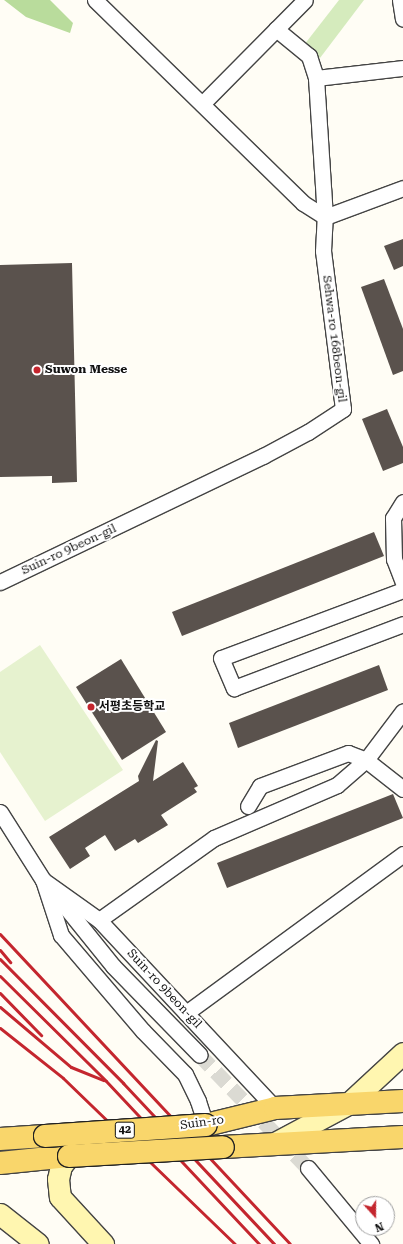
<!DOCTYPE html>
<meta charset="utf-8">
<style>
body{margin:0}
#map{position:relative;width:403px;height:1244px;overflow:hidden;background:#fffdf5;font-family:"Roboto Serif","Noto Sans KR",serif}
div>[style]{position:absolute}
.green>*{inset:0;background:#d5ebbd}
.forest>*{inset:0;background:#b9dc9c}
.pitch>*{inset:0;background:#e6f2cf}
.building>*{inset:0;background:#5a524d}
.street-tunnel>*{height:15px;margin-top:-7.5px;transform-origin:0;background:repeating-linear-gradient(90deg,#dbdad3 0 15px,transparent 0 23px)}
.roads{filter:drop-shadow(1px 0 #444) drop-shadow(-1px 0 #444) drop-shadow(0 1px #444) drop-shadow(0 -1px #444)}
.street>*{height:15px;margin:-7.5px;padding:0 7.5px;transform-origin:7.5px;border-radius:7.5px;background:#fff}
.secondary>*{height:21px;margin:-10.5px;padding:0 10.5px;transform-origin:10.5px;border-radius:10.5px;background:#fff6b0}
.primary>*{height:22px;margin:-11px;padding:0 11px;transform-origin:11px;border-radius:11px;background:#f9d66b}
.rail>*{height:3px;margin:-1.5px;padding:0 1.5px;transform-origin:1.5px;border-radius:1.5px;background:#c4262e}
.bridges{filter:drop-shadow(1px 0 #222) drop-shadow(-1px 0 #222) drop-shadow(0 1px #222) drop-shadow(0 -1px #222)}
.primary-bridge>*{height:22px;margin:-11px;padding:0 11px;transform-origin:11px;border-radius:11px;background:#f9d66b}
.dots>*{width:11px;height:11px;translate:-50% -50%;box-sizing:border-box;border:2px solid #fff;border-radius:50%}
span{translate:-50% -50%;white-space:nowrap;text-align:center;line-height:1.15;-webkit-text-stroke:4px #fff;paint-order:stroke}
.shield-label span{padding:1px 3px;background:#fff;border:1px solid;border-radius:3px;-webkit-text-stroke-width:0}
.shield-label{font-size:11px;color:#111;font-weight:700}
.street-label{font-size:12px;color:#111}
.poi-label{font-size:12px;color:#111;font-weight:700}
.left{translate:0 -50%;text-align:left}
.north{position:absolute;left:355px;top:1196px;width:40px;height:40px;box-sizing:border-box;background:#fff;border:1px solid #a0a0a0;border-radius:50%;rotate:159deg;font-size:11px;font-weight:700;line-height:16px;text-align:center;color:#111}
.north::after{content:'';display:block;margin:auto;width:14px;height:18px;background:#c4262e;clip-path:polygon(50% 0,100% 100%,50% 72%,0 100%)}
</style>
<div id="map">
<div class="green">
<i style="clip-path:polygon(339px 0,364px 0,320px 58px,304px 45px)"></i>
</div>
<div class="forest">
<i style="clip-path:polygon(4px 0,50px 0,73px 23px,70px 33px,26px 17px)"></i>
</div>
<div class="pitch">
<i style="clip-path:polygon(40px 645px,123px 770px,45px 821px,0 752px,0 672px)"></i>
</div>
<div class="building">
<i style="clip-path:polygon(403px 239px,403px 266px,394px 270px,384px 246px)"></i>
<i style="clip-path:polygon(72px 263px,77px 482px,52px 483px,52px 476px,0 477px,0 265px)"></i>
<i style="clip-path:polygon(384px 279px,403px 329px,403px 371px,393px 375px,361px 287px)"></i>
<i style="clip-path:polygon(387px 409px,403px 447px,403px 463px,383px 471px,362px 419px)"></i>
<i style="clip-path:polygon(374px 532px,384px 556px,182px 636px,172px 612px)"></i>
<i style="clip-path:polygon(121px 659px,166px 732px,122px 760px,76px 687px)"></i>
<i style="clip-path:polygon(379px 665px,388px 690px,238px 748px,229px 723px)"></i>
<i style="clip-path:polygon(156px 740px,158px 741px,153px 781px,183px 762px,198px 786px,194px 788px,197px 792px,161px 815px,168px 825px,138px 843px,135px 839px,115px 851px,105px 835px,85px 848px,90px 856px,70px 869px,49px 837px,139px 781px,138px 776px)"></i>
<i style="clip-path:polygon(393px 794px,403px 818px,227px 888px,217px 863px)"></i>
</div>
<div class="street-tunnel">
<i style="left:200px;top:1055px;width:156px;rotate:46.3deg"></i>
</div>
<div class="roads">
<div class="street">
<i style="left:95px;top:0;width:291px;rotate:44.3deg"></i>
<i style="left:303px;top:203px;width:26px;rotate:32deg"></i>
<i style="left:400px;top:0;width:19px;rotate:81deg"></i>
<i style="left:276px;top:29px;width:43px;rotate:39.3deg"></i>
<i style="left:309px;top:56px;width:23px;rotate:72deg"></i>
<i style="left:316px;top:78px;width:139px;rotate:86.3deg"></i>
<i style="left:316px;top:78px;width:88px;rotate:-6.6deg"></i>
<i style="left:202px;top:104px;width:146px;rotate:-45.3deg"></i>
<i style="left:403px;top:502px;width:19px;rotate:122deg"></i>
<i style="left:393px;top:518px;width:41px;rotate:88.6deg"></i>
<i style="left:394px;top:559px;width:25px;rotate:69deg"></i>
<i style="left:0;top:582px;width:292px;rotate:-25.6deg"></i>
<i style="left:263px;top:456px;width:51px;rotate:-28.1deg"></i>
<i style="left:308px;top:432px;width:42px;rotate:-33.3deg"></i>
<i style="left:343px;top:409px;width:159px;rotate:-97.2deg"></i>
<i style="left:323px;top:251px;width:34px;rotate:-87deg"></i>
<i style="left:325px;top:217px;width:83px;rotate:-20.4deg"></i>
<i style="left:403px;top:590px;width:194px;rotate:159.5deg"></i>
<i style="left:221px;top:658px;width:33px;rotate:67deg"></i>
<i style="left:234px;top:688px;width:181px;rotate:-20.7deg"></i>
<i style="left:248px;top:806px;width:23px;rotate:-59deg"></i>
<i style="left:260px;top:786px;width:94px;rotate:-20.6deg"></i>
<i style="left:348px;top:753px;width:19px;rotate:21deg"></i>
<i style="left:366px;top:760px;width:47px;rotate:38.1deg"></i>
<i style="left:0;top:812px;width:80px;rotate:57.7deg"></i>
<i style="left:43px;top:880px;width:58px;rotate:71.9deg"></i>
<i style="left:61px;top:935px;width:126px;rotate:49.5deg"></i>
<i style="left:143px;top:1031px;width:60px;rotate:45.7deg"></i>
<i style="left:185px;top:1074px;width:30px;rotate:64deg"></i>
<i style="left:198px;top:1101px;width:25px;rotate:72deg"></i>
<i style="left:43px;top:880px;width:69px;rotate:35.5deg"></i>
<i style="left:99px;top:920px;width:258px;rotate:46.9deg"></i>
<i style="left:55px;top:894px;width:92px;rotate:51.1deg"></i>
<i style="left:113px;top:966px;width:124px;rotate:45.7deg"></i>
<i style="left:99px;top:920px;width:141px;rotate:-35.5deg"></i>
<i style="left:214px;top:838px;width:134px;rotate:-23.3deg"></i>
<i style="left:337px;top:785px;width:38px;rotate:-41deg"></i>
<i style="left:366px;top:760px;width:61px;rotate:-52.9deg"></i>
<i style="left:186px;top:1013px;width:269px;rotate:-36.2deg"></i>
<i style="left:308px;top:1168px;width:99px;rotate:50.3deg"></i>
</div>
<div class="secondary">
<i style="left:273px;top:1144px;width:85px;rotate:-28.1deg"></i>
<i style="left:348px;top:1104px;width:75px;rotate:-42.8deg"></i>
<i style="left:69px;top:1156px;width:13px;rotate:129deg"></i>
<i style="left:61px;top:1166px;width:13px;rotate:103deg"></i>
<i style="left:58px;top:1179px;width:18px;rotate:84deg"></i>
<i style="left:60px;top:1197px;width:64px;rotate:47.5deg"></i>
<i style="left:0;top:1214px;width:48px;rotate:38.3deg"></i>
</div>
<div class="primary">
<i style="left:206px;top:1125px;width:71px;rotate:-13.8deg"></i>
<i style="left:275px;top:1108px;width:128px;rotate:-3.1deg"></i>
<i style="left:0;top:1139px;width:45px;rotate:-3.8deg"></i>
<i style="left:223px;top:1147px;width:180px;rotate:-3.2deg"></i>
<i style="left:0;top:1163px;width:69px;rotate:-5.8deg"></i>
</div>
</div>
<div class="rail">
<i style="left:0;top:934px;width:424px;rotate:46.9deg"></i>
<i style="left:0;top:950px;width:16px;rotate:50deg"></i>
<i style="left:0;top:959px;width:175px;rotate:45.2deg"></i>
<i style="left:123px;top:1083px;width:221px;rotate:46.8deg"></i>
<i style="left:0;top:976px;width:149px;rotate:44.7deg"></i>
<i style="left:106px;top:1081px;width:224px;rotate:46.8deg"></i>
<i style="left:0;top:993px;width:59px;rotate:45.7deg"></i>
<i style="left:0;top:1007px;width:93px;rotate:40.2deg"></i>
<i style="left:71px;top:1067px;width:35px;rotate:22deg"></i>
<i style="left:0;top:1028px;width:80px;rotate:38.4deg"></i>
<i style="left:63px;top:1078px;width:239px;rotate:44deg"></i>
</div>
<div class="bridges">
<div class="primary-bridge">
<i style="left:45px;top:1136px;width:161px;rotate:-3.9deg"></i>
<i style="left:69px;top:1156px;width:154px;rotate:-3.3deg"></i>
</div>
</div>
<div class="dots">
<i style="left:37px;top:370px;background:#c4262e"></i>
<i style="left:91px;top:707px;background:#c4262e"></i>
</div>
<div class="shield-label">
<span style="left:125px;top:1130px">42</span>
</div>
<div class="street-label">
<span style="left:334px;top:339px;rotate:83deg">Sehwa-ro 168beon-gil</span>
<span style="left:69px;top:550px;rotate:-25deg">Suin-ro 9beon-gil</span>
<span style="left:164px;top:989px;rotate:47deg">Suin-ro 9beon-gil</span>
<span style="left:202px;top:1123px;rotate:-8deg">Suin-ro</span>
</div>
<div class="poi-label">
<span class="left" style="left:45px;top:370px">Suwon Messe</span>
<span class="left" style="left:99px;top:707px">서평초등학교</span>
</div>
<div class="north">N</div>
</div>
